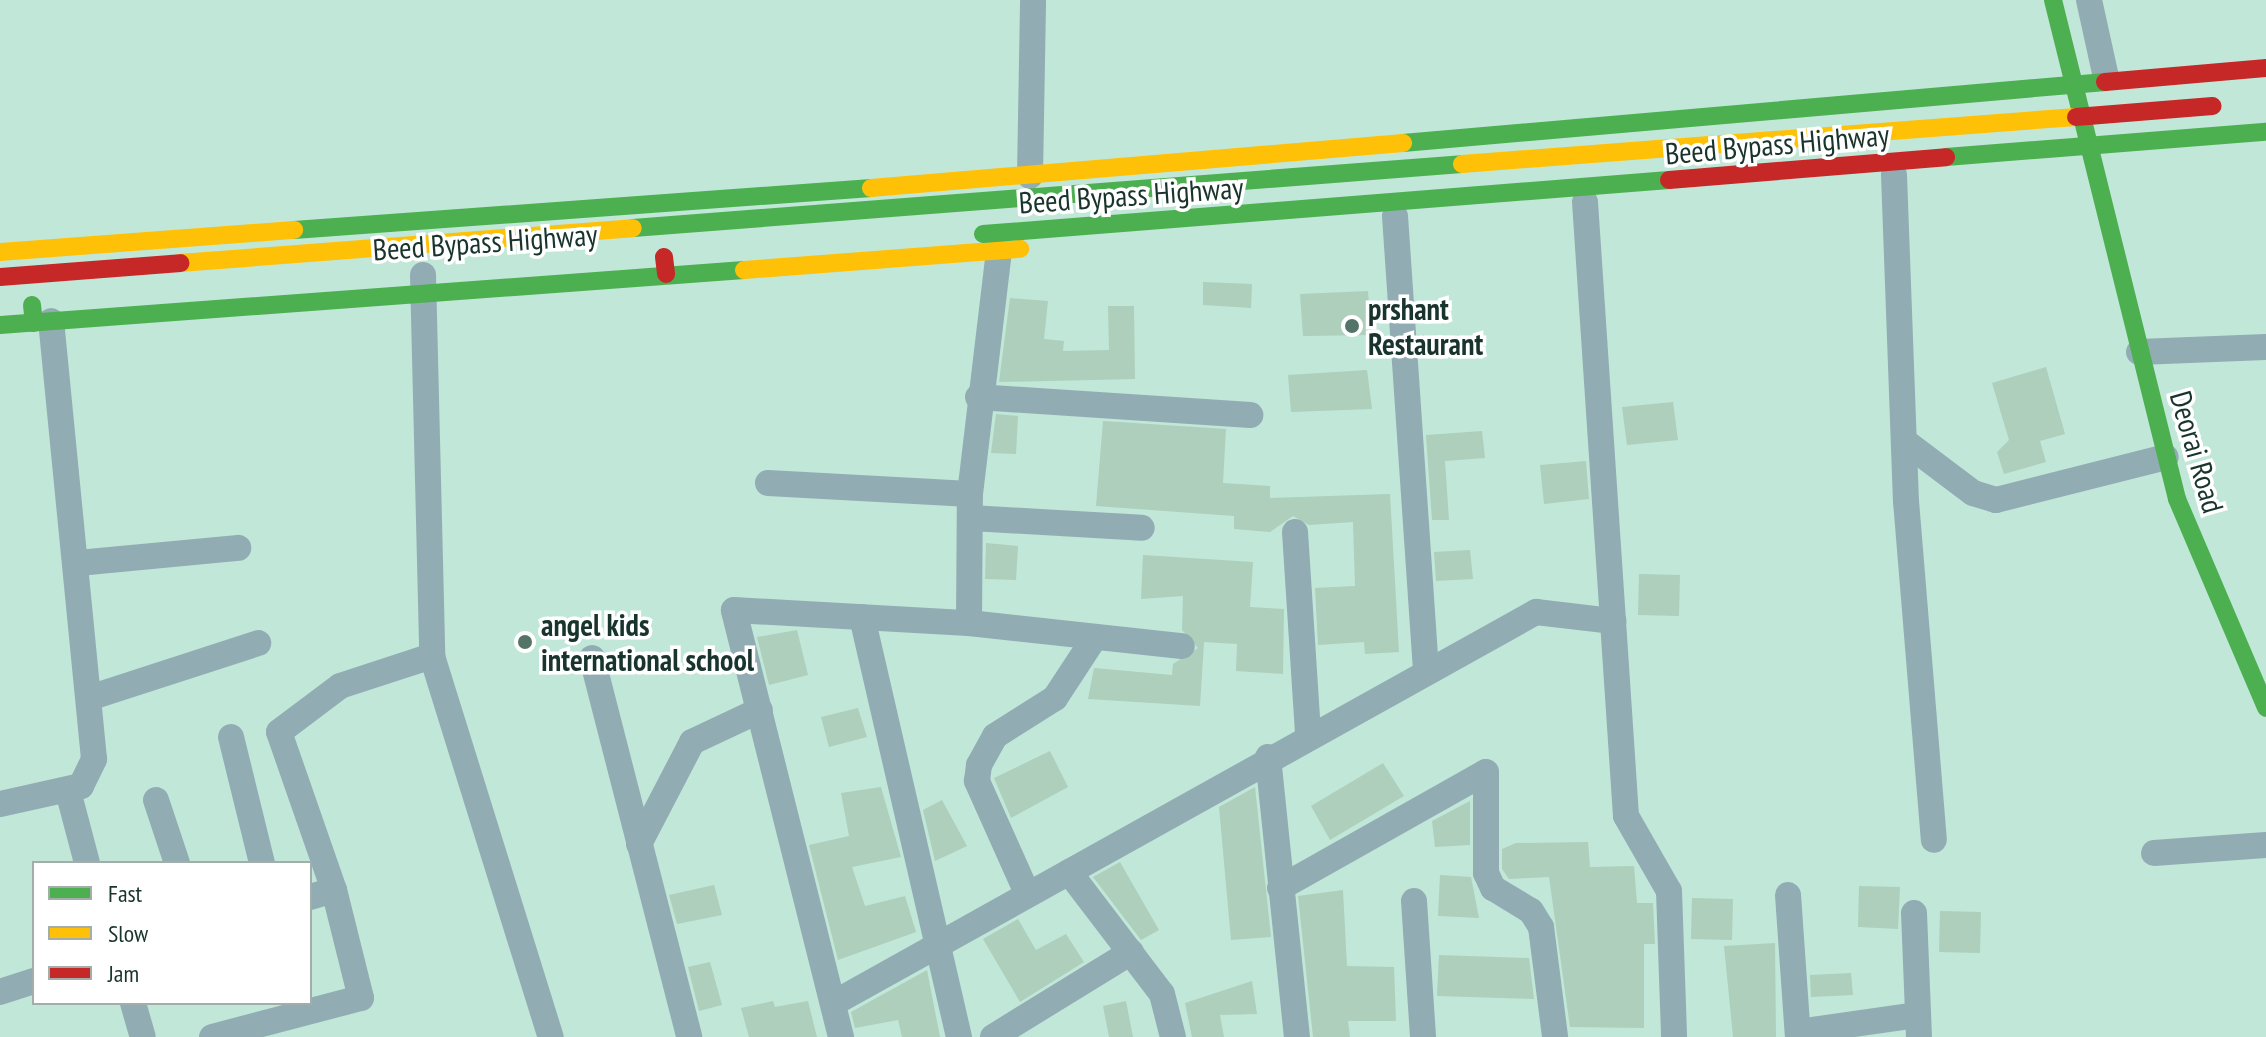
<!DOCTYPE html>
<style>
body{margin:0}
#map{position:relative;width:2266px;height:1037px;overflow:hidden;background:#c1e7d9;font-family:"PT Sans Narrow",sans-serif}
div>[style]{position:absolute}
.building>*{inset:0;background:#adcfbc}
.street>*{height:26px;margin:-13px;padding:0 13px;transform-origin:13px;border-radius:13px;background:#92acb4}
.fast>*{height:18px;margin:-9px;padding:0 9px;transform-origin:9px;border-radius:9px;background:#4caf50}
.slow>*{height:18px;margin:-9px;padding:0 9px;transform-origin:9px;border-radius:9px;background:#ffc107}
.jam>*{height:18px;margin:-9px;padding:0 9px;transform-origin:9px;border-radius:9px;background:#c62828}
.fast-bridge>*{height:18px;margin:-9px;padding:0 9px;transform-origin:9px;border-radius:9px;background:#4caf50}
.jam-bridge>*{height:18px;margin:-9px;padding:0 9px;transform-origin:9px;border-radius:9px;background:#c62828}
.dots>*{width:22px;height:22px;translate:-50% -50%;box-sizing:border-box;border:4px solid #fff;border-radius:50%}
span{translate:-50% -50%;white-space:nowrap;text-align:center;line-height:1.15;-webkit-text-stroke:7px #fff;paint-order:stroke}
.street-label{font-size:30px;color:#19342c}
.poi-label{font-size:30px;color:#19342c;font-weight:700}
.left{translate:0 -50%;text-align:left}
.legend{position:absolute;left:32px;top:861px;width:280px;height:144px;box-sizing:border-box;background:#fff;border:2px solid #a3aeab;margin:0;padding:10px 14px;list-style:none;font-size:24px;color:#19342c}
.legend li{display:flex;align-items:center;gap:16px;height:40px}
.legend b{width:40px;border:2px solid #a3aeab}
</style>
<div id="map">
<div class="building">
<i style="clip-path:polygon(1203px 282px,1252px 284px,1251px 308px,1203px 305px)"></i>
<i style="clip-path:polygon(1368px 291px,1371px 335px,1303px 336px,1300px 294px)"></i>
<i style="clip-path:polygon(1010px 298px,1048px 301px,1044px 339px,1064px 341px,1063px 351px,1109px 350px,1108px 306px,1134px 306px,1135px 379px,999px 382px)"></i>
<i style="clip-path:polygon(2046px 367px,2065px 434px,2040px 441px,2046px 462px,2004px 474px,1997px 452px,2009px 440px,1992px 383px)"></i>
<i style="clip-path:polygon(1367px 370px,1372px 409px,1291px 412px,1288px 375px)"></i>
<i style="clip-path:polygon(1673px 402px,1678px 440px,1627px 445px,1622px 407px)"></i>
<i style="clip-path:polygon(996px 414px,1018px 416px,1016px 454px,991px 453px)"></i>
<i style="clip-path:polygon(1103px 421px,1226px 429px,1223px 483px,1270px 486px,1270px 498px,1390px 494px,1399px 652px,1365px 654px,1364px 642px,1318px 645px,1315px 588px,1355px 586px,1353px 522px,1309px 525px,1293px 516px,1270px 532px,1234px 529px,1234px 516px,1096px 506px)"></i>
<i style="clip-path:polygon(1482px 431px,1485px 458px,1445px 461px,1449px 520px,1432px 520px,1426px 435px)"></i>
<i style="clip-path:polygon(1586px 461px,1589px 499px,1544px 504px,1540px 465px)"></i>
<i style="clip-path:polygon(986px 543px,1018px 546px,1016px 580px,985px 579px)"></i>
<i style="clip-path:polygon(1470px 550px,1473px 579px,1436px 581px,1434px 552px)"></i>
<i style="clip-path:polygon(1143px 555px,1253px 562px,1250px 607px,1284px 609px,1283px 674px,1236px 671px,1237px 644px,1204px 642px,1200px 706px,1088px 699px,1094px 668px,1172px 675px,1173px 664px,1198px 648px,1182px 630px,1183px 596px,1141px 599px)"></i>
<i style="clip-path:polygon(1639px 574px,1680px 575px,1679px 616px,1638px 615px)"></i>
<i style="clip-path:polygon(797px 630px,808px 675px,769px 685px,757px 637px)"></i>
<i style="clip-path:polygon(858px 708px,867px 737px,829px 747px,821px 717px)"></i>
<i style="clip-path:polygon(1050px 751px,1068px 787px,1011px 818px,994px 778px)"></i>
<i style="clip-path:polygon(1383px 763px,1404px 796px,1330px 840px,1311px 806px)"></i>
<i style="clip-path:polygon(881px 787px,901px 857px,852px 867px,865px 906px,905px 896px,916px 932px,838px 960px,809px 845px,849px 836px,841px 793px)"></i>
<i style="clip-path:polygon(1255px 787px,1271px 937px,1231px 940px,1219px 807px)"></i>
<i style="clip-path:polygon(942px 800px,967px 846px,935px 861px,923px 810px)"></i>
<i style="clip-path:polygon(1470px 801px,1470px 845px,1435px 847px,1432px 821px)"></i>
<i style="clip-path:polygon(1588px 842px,1590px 867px,1634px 866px,1637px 903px,1653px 903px,1655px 944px,1644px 944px,1644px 1028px,1570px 1027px,1549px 877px,1509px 879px,1502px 869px,1502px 849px,1516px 843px)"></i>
<i style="clip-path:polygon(1120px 862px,1159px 930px,1141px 940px,1093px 877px)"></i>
<i style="clip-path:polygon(1440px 875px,1471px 877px,1479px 918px,1438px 916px)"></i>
<i style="clip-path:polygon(714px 885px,722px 915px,677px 924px,669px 895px)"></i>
<i style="clip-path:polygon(1859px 886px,1900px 887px,1898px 929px,1858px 927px)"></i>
<i style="clip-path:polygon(1343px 890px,1347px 966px,1394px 967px,1396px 1021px,1348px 1021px,1350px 1037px,1313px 1037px,1298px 896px)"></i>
<i style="clip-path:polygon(1692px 898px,1733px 899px,1732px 940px,1691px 939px)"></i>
<i style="clip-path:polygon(1940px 911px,1981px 912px,1980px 953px,1939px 952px)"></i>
<i style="clip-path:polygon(1018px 919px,1036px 950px,1066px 934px,1084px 962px,1020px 1002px,983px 939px)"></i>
<i style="clip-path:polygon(1775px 943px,1776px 1037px,1733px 1037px,1724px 946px)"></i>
<i style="clip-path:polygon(1439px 955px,1529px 958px,1534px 999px,1437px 996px)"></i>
<i style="clip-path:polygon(710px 962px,722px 1005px,699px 1011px,688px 967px)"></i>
<i style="clip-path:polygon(927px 970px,940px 1037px,902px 1037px,898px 1020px,855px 1028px,851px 1012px)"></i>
<i style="clip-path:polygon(1851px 973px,1853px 995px,1811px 997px,1810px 975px)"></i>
<i style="clip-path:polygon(1252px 981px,1257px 1014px,1220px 1015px,1224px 1037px,1192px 1037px,1185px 1003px)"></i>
<i style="clip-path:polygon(773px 1001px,775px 1007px,808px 1001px,817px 1037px,749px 1037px,741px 1008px)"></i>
<i style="clip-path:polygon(1126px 1001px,1133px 1037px,1109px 1037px,1103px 1006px)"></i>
</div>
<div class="street">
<i style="left:2089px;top:0;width:79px;rotate:77.6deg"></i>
<i style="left:1894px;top:175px;width:326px;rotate:87.9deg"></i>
<i style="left:1906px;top:501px;width:340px;rotate:85.3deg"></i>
<i style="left:1030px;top:176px;width:176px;rotate:-89deg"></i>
<i style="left:1585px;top:202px;width:615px;rotate:86.18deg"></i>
<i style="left:1626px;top:816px;width:86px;rotate:60.2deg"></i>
<i style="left:1669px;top:891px;width:146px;rotate:88deg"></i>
<i style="left:1395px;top:216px;width:457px;rotate:86.1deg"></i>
<i style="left:423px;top:275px;width:381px;rotate:88.6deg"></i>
<i style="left:432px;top:656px;width:399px;rotate:72.7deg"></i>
<i style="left:2139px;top:352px;width:127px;rotate:-2.3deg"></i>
<i style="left:978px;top:397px;width:273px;rotate:3.8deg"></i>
<i style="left:1904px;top:441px;width:86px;rotate:37deg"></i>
<i style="left:1973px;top:493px;width:24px;rotate:17deg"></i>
<i style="left:1996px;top:500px;width:175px;rotate:-14.2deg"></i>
<i style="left:768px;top:483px;width:202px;rotate:3.1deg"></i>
<i style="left:971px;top:518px;width:171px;rotate:3.3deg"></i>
<i style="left:1295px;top:532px;width:203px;rotate:86.3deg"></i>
<i style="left:78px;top:563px;width:161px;rotate:-5.4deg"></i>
<i style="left:862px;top:617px;width:431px;rotate:77deg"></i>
<i style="left:969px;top:623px;width:214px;rotate:6.2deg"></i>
<i style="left:592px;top:658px;width:391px;rotate:75.6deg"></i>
<i style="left:89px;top:698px;width:178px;rotate:-18deg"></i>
<i style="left:231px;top:737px;width:130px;rotate:76.2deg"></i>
<i style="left:1268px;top:757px;width:281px;rotate:84.1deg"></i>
<i style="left:68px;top:791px;width:74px;rotate:75.2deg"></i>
<i style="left:156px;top:800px;width:66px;rotate:71.6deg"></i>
<i style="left:0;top:804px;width:83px;rotate:-12.5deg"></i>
<i style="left:81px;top:786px;width:30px;rotate:-64deg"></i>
<i style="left:94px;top:759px;width:440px;rotate:-95.6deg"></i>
<i style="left:639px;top:844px;width:115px;rotate:-62.5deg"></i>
<i style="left:692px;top:742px;width:75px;rotate:-25.2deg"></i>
<i style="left:2154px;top:853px;width:112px;rotate:-4.1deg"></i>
<i style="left:1069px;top:872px;width:153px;rotate:52.7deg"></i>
<i style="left:1162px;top:994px;width:44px;rotate:75.7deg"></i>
<i style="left:1280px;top:888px;width:236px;rotate:-29.4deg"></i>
<i style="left:1486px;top:772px;width:101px;rotate:90deg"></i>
<i style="left:1486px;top:873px;width:17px;rotate:65deg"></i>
<i style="left:1493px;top:888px;width:44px;rotate:31.2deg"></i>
<i style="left:1531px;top:911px;width:19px;rotate:58deg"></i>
<i style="left:1541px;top:927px;width:111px;rotate:82.7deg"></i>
<i style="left:334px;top:890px;width:167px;rotate:-109.2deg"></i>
<i style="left:279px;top:732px;width:76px;rotate:-37deg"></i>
<i style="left:340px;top:686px;width:97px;rotate:-18.1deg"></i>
<i style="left:1027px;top:893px;width:123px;rotate:-114.1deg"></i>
<i style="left:977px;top:781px;width:16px;rotate:-83deg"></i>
<i style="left:979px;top:765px;width:33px;rotate:-61deg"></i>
<i style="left:995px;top:736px;width:71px;rotate:-32.3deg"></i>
<i style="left:1055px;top:698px;width:73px;rotate:-56.7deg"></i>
<i style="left:1788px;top:895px;width:142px;rotate:86deg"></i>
<i style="left:1414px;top:901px;width:136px;rotate:86.2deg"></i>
<i style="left:1914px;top:913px;width:124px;rotate:87.7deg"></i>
<i style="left:0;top:992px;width:36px;rotate:-18deg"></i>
<i style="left:133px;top:1003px;width:35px;rotate:74deg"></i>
<i style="left:834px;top:1003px;width:804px;rotate:-29.12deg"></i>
<i style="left:1536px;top:612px;width:78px;rotate:6.7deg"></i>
<i style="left:1798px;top:1032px;width:121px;rotate:-8.1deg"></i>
<i style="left:212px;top:1037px;width:154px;rotate:-14.7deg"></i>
<i style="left:361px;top:998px;width:111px;rotate:-104deg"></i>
<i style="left:334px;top:890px;width:25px;rotate:164deg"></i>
<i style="left:841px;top:1037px;width:440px;rotate:-104.1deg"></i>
<i style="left:734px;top:610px;width:235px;rotate:3.2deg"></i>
<i style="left:969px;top:623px;width:129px;rotate:-89.6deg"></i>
<i style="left:970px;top:494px;width:245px;rotate:-83.2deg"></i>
<i style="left:993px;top:1037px;width:162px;rotate:-31.6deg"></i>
</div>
<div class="fast">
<i style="left:2053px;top:0;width:514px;rotate:76.04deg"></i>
<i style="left:2177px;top:499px;width:227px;rotate:66.9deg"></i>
<i style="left:1403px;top:143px;width:705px;rotate:-4.97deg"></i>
<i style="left:633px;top:228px;width:831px;rotate:-4.41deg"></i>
<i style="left:294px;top:230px;width:579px;rotate:-4.16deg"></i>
<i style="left:32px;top:305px;width:18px;rotate:84deg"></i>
<i style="left:0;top:325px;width:746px;rotate:-4.23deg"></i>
</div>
<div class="slow">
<i style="left:1462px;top:164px;width:616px;rotate:-4.38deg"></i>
<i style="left:871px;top:188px;width:534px;rotate:-4.83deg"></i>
<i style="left:0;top:252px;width:295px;rotate:-4.3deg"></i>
<i style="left:180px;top:263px;width:454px;rotate:-4.4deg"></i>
<i style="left:744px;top:270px;width:277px;rotate:-4.4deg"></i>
</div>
<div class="jam">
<i style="left:2105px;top:82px;width:162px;rotate:-5deg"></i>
<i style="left:664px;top:257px;width:17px;rotate:83deg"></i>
<i style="left:0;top:277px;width:181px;rotate:-4.4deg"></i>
</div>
<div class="fast-bridge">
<i style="left:1946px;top:157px;width:321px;rotate:-4.5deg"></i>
<i style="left:983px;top:234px;width:688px;rotate:-4.5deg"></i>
</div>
<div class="jam-bridge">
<i style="left:2076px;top:117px;width:137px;rotate:-4.6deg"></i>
<i style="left:1669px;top:180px;width:278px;rotate:-4.7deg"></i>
</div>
<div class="dots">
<i style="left:1352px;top:326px;background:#547369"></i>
<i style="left:525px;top:642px;background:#547369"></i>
</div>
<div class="street-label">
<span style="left:1777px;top:144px;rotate:-5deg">Beed Bypass Highway</span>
<span style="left:1131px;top:195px;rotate:-4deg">Beed Bypass Highway</span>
<span style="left:485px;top:242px;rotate:-4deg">Beed Bypass Highway</span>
<span style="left:2197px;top:452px;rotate:74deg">Deorai Road</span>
</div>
<div class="poi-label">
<span class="left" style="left:1368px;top:326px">prshant<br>Restaurant</span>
<span class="left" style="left:541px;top:642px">angel kids<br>international school</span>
</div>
<ul class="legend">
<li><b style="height:10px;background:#4caf50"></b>Fast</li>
<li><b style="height:10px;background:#ffc107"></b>Slow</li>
<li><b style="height:10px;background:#c62828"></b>Jam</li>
</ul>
</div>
